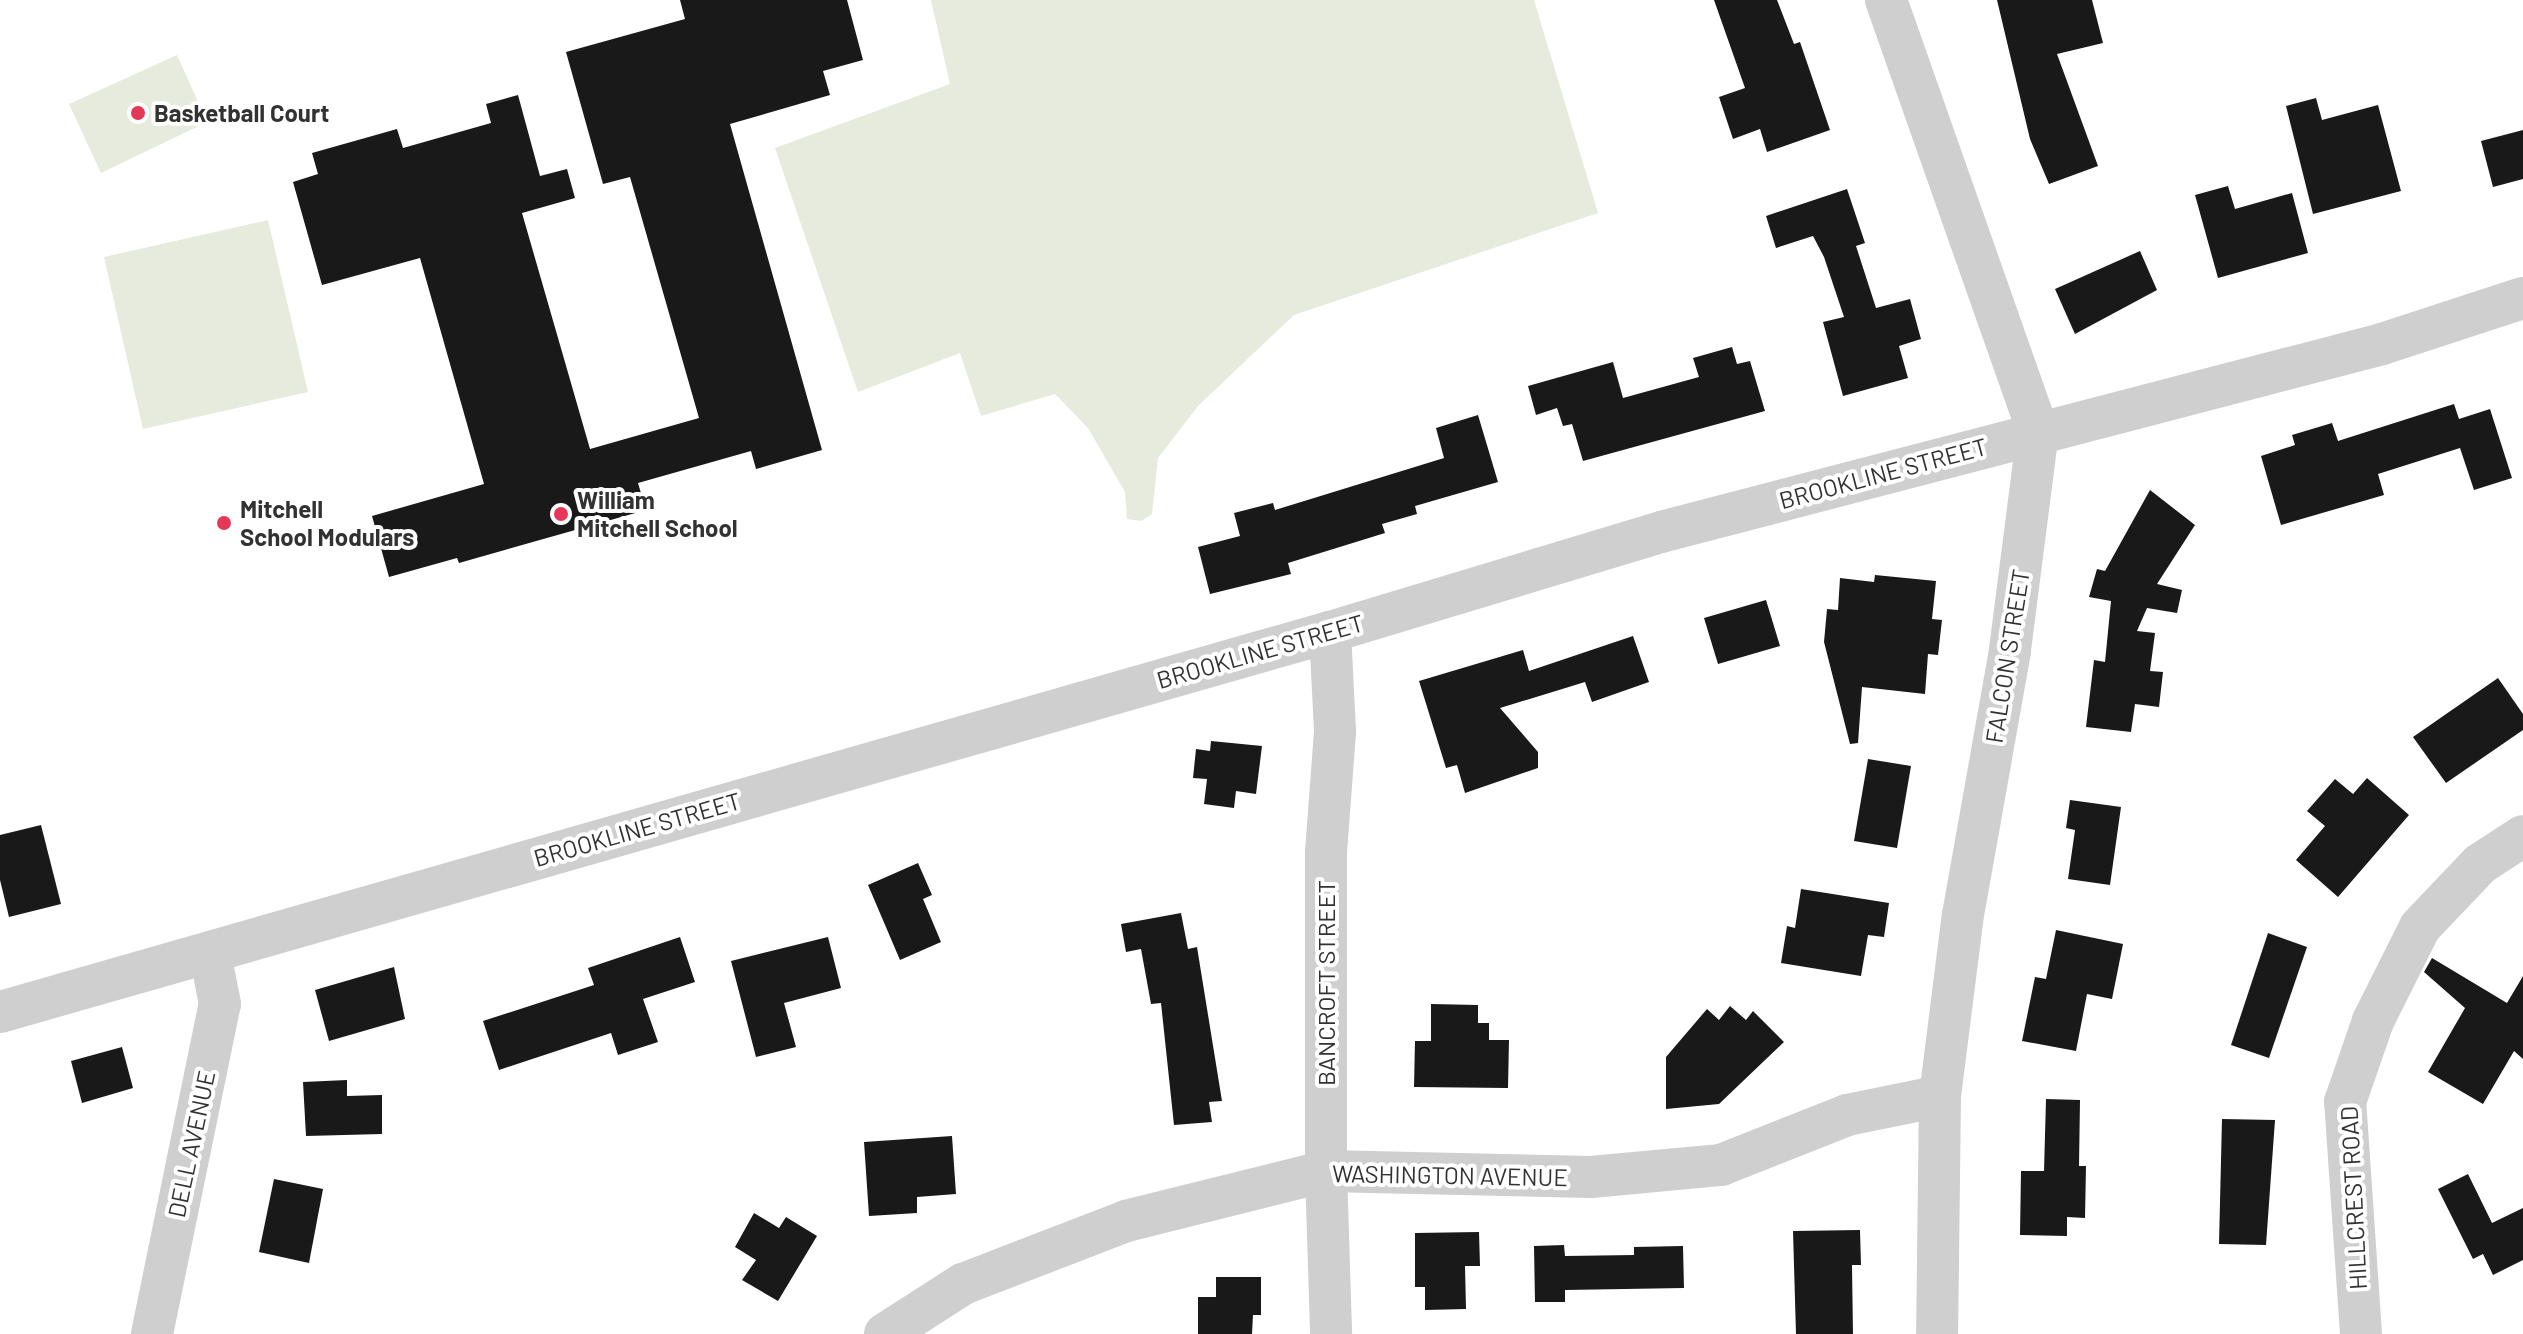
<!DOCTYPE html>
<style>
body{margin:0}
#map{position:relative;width:2523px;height:1334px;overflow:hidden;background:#fff;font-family:Barlow,sans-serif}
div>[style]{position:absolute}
.green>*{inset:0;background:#e7ebde}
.building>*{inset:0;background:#191919}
.minor>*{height:42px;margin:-21px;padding:0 21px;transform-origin:21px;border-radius:21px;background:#cfcfcf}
.dots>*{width:22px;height:22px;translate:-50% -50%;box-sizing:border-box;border:4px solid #fff;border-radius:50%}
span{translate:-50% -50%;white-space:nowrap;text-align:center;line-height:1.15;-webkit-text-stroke:8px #fff;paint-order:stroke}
.poi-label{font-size:24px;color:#323232;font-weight:700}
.left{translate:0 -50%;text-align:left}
.street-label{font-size:24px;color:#323232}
</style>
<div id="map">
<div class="green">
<i style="clip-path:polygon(931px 0,1534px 0,1598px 213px,1294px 315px,1198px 406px,1158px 458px,1152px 514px,1141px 521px,1127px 519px,1125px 492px,1088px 428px,1055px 394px,981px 416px,960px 353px,858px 392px,775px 148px,950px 84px)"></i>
<i style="clip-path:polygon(177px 55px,207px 122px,101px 173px,69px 104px)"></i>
<i style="clip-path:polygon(268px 220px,308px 392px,143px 429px,104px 257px)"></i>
</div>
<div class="building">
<i style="clip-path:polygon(680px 0,847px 0,863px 60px,823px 71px,830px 95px,730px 124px,822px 450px,756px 469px,751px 451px,638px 483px,646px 510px,459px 563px,457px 558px,389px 577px,372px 516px,484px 484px,420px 258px,322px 285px,293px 182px,318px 174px,312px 153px,397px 129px,403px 148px,491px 123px,486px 104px,518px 95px,540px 176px,567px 169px,575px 198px,522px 213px,590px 449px,699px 418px,630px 177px,603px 184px,566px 52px,685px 19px)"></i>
<i style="clip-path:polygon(1714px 0,1777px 0,1794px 44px,1800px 42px,1830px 130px,1767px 152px,1760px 129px,1733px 139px,1719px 97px,1745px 88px)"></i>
<i style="clip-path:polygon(1997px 0,2092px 0,2103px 43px,2057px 54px,2098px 166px,2049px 184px,2030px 139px)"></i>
<i style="clip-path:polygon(2316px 98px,2322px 120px,2378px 105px,2401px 191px,2313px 214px,2286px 106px)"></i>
<i style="clip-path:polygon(2523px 130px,2523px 179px,2493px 187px,2481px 141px)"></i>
<i style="clip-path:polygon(2228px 186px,2235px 209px,2292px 193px,2308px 253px,2218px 278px,2195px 195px)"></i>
<i style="clip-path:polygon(1847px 189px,1865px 243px,1856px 246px,1876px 308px,1910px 299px,1921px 339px,1899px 346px,1908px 378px,1843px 396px,1823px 322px,1844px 317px,1824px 257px,1813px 236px,1776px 248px,1766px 216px)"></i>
<i style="clip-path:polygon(2140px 251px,2157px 290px,2075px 334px,2055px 289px)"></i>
<i style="clip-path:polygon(1732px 347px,1737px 364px,1750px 361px,1765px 411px,1583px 461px,1572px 424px,1563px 426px,1557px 408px,1536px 415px,1528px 386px,1613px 362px,1623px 398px,1699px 377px,1693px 358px)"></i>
<i style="clip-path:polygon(2454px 404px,2459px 419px,2490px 409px,2512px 478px,2474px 490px,2460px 448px,2378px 474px,2384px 495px,2281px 525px,2261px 456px,2295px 445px,2292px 435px,2332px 423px,2338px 441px)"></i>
<i style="clip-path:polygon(1478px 415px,1498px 482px,1415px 506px,1417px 514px,1382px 524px,1385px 533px,1288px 563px,1291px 574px,1210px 594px,1198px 547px,1240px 536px,1234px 513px,1273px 503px,1275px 510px,1444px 458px,1436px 428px)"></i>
<i style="clip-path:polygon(2150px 490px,2195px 525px,2157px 584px,2182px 590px,2177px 613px,2147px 608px,2137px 631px,2155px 633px,2150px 671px,2163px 672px,2159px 707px,2135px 704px,2131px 732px,2086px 727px,2094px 660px,2105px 662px,2111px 601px,2089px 597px,2097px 569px,2105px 571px)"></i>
<i style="clip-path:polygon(1875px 575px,1936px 581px,1932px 619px,1942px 620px,1938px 655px,1928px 654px,1925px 694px,1862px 687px,1858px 743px,1850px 744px,1824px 642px,1827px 609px,1838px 610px,1840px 578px,1874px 582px)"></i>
<i style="clip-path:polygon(1766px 600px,1780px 646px,1718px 664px,1704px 618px)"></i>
<i style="clip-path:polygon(1633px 636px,1649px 682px,1592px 702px,1585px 682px,1500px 708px,1538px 752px,1538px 768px,1465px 793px,1457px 765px,1446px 768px,1419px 681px,1523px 650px,1529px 671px)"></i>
<i style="clip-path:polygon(2498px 678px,2523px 714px,2523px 730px,2446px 783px,2413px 737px)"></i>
<i style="clip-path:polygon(1211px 741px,1262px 746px,1256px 794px,1236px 791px,1234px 808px,1204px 804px,1207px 779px,1193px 778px,1196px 749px,1210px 751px)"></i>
<i style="clip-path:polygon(1868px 759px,1911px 766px,1897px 848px,1854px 841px)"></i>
<i style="clip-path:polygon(2367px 778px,2409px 815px,2338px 897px,2296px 860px,2325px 826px,2307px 811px,2335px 779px,2353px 794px)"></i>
<i style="clip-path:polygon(2070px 800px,2121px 807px,2110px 885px,2068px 879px,2075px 830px,2066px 828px)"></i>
<i style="clip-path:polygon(41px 825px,61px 904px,9px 917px,0 880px,0 835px)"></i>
<i style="clip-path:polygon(918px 863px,932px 895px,923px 899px,941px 942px,900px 960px,868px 885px)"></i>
<i style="clip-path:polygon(1801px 889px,1889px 903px,1884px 937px,1868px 935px,1861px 976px,1781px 963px,1787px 926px,1795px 928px)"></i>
<i style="clip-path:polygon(1181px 913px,1188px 949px,1197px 947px,1222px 1101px,1209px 1102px,1212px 1122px,1174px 1125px,1161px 1003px,1151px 1004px,1141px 949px,1126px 952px,1121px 924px)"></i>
<i style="clip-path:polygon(2056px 930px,2123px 944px,2112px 999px,2087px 994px,2076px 1051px,2022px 1041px,2035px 977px,2046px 979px)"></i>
<i style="clip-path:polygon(2268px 933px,2307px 947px,2269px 1058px,2231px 1045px)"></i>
<i style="clip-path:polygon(680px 937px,695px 982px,643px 999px,658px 1042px,618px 1055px,611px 1033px,499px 1070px,483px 1021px,594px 985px,588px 968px)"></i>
<i style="clip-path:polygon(828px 937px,841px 988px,784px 1003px,796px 1047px,756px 1057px,731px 961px)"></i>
<i style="clip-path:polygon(2432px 958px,2507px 1003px,2523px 976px,2523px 1059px,2514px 1051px,2483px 1104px,2428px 1072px,2465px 1008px,2424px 972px)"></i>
<i style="clip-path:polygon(394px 967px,405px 1019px,329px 1041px,315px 990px)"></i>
<i style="clip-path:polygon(1431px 1004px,1478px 1005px,1478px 1023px,1489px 1023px,1489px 1040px,1509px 1040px,1508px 1088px,1414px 1087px,1415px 1041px,1431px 1041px)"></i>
<i style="clip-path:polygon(1730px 1006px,1746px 1020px,1753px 1011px,1784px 1042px,1719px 1104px,1666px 1109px,1666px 1057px,1707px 1009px,1719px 1020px)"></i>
<i style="clip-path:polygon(122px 1047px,133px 1088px,82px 1103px,71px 1061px)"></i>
<i style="clip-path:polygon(347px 1080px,347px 1096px,382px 1095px,382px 1134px,306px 1136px,303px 1082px)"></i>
<i style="clip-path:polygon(2046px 1099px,2080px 1100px,2079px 1166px,2086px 1166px,2085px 1218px,2067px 1217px,2067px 1236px,2020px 1235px,2021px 1171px,2044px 1171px)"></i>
<i style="clip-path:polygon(2222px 1119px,2275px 1120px,2266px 1245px,2219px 1244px)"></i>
<i style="clip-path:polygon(952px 1136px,956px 1194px,917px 1197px,917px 1213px,869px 1216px,864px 1142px)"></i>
<i style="clip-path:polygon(2468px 1174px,2492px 1223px,2523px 1208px,2523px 1260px,2493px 1275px,2483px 1254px,2473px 1259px,2438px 1189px)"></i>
<i style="clip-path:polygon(274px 1179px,323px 1189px,309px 1263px,259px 1252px)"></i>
<i style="clip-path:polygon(754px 1213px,779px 1228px,786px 1217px,817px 1236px,778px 1301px,742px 1280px,756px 1260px,735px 1247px)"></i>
<i style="clip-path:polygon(1860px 1230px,1861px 1265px,1852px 1265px,1853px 1334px,1796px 1334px,1793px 1231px)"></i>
<i style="clip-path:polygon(1479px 1232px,1480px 1266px,1465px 1266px,1466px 1309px,1425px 1310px,1425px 1287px,1415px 1287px,1415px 1233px)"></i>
<i style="clip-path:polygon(1564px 1245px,1565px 1256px,1634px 1255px,1634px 1247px,1683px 1246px,1684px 1288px,1565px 1290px,1565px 1302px,1535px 1302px,1534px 1246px)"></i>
<i style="clip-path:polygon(1216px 1277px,1261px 1277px,1261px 1315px,1253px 1315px,1252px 1334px,1198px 1334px,1198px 1297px,1216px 1297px)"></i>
</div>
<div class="minor">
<i style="left:1886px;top:0;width:457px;rotate:70.6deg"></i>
<i style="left:2038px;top:431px;width:222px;rotate:97.3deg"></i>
<i style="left:2010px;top:651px;width:267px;rotate:100.1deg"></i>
<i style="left:1963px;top:914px;width:183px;rotate:97.2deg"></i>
<i style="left:1940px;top:1096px;width:238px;rotate:90.7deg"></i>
<i style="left:1330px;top:632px;width:100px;rotate:87.1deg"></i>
<i style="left:1335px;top:732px;width:120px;rotate:94.3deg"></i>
<i style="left:1326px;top:852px;width:319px;rotate:90deg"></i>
<i style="left:1326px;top:1171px;width:163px;rotate:88.2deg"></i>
<i style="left:0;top:1012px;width:1383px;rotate:-15.95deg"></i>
<i style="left:1330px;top:632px;width:346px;rotate:-16.8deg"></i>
<i style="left:1661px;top:532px;width:745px;rotate:-14.61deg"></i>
<i style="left:2382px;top:344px;width:148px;rotate:-18.1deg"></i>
<i style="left:152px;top:1334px;width:337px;rotate:-78.4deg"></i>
<i style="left:220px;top:1004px;width:52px;rotate:-101.1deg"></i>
<i style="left:885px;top:1334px;width:93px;rotate:-32.7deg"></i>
<i style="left:963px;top:1284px;width:175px;rotate:-21.1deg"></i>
<i style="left:1126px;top:1221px;width:206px;rotate:-14deg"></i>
<i style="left:1326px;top:1171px;width:265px;rotate:1.3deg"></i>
<i style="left:1591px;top:1177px;width:131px;rotate:-5.3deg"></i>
<i style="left:1721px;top:1165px;width:136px;rotate:-21.6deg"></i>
<i style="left:1847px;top:1115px;width:95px;rotate:-11.5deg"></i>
<i style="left:2361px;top:1334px;width:233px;rotate:-93.9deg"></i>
<i style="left:2345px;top:1102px;width:86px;rotate:-70.9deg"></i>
<i style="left:2373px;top:1021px;width:105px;rotate:-63.4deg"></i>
<i style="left:2420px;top:927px;width:87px;rotate:-46.4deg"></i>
<i style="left:2480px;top:864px;width:51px;rotate:-33.1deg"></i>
</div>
<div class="dots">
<i style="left:138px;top:113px;background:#e63758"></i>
<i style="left:561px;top:514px;background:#e63758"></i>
<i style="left:224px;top:523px;background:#e63758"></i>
</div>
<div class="poi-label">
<span class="left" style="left:154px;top:113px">Basketball Court</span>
<span class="left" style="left:577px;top:514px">William<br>Mitchell School</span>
<span class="left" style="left:240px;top:523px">Mitchell<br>School Modulars</span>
</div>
<div class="street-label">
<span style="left:1883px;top:473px;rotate:-15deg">BROOKLINE STREET</span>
<span style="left:1260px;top:651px;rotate:-16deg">BROOKLINE STREET</span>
<span style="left:2007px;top:656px;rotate:-81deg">FALCON STREET</span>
<span style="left:637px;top:829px;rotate:-16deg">BROOKLINE STREET</span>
<span style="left:1326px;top:983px;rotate:-90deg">BANCROFT STREET</span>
<span style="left:191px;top:1144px;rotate:-78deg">DELL AVENUE</span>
<span style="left:1450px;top:1175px;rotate:1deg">WASHINGTON AVENUE</span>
<span style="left:2353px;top:1198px;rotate:-93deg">HILLCREST ROAD</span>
</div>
</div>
